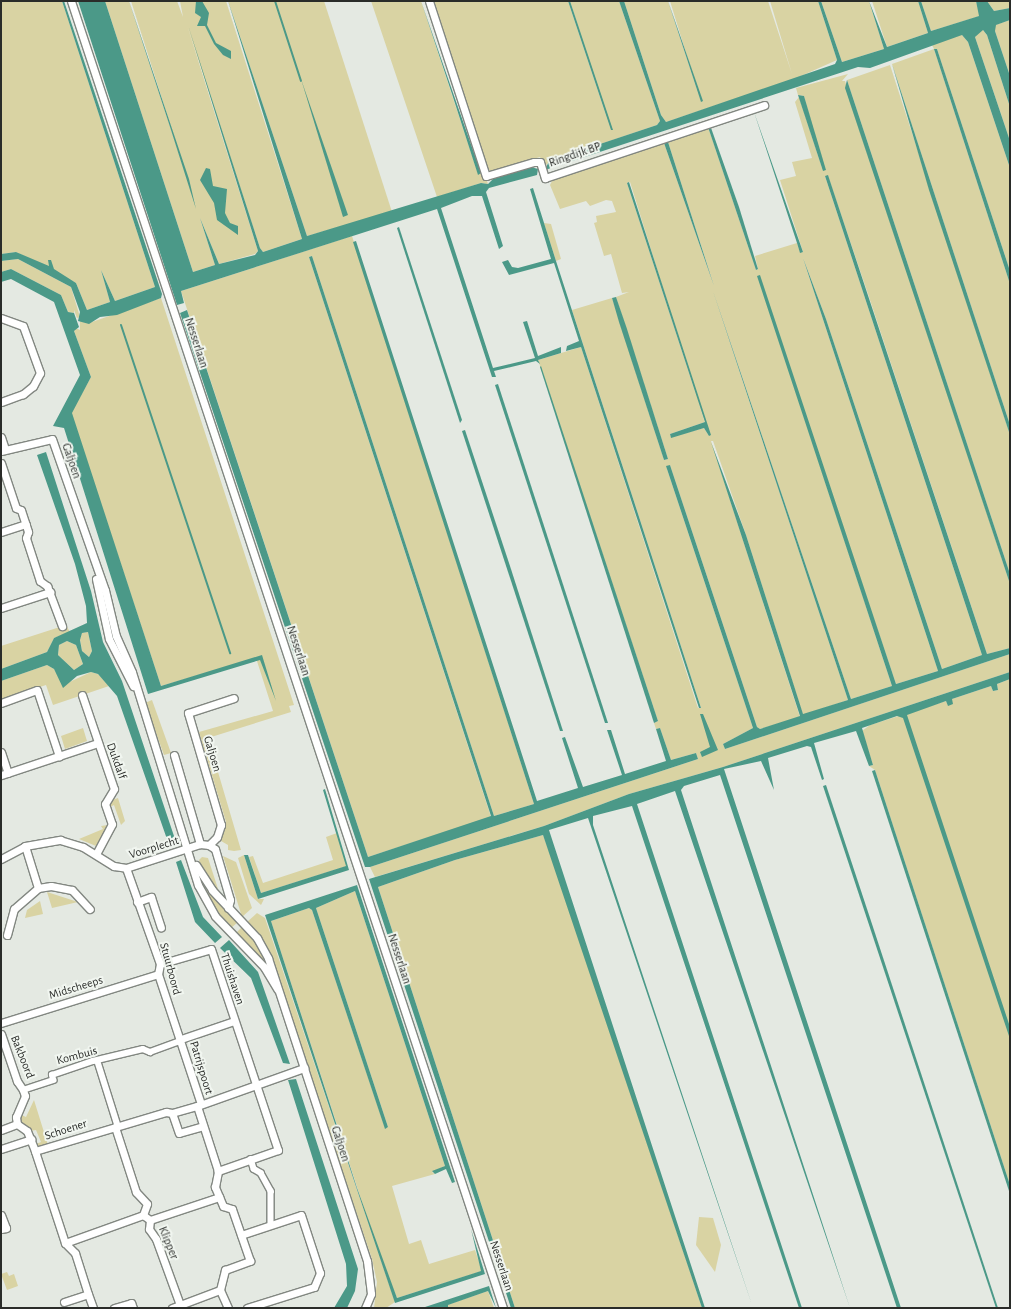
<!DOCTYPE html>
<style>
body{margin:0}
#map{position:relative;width:1011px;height:1309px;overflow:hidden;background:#e4e9e2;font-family:"Alegreya Sans",sans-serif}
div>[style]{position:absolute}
.green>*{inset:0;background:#d9d3a3}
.water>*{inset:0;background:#4b9988}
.stream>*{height:2px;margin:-1px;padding:0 1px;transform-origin:1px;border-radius:1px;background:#4b9988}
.roads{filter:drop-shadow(1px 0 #828781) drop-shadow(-1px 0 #828781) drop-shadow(0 1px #828781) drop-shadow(0 -1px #828781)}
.pedestrian>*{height:5.5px;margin:-2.75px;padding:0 2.75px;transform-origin:2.75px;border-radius:2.75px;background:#fff}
.minor>*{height:7px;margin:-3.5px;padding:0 3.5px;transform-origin:3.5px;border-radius:3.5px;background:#fff}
span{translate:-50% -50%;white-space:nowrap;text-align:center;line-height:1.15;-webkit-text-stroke:4px #f1f6f0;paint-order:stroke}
.street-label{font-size:12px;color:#2a2c29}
.frame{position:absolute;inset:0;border:2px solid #2a2c29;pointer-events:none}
</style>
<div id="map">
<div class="green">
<i style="clip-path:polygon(1px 1px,62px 1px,155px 287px,115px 301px,101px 270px,110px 302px,87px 310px,76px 283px,16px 252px,1px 254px)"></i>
<i style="clip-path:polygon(105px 1px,129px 1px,197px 209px,131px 1px,177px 1px,183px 17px,180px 1px,226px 1px,302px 239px,263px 252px,260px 248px,187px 25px,258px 251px,255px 254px,219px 264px,200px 218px,215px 265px,193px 272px)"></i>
<i style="clip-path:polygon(228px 1px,324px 1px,392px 212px,307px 236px)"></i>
<i style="clip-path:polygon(371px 1px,421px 1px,478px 174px,484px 173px,488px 184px,481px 183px,437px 197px)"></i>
<i style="clip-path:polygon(434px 1px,568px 1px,611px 130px,570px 1px,619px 1px,660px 121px,657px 125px,550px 161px,544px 167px,540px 157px,491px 171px,488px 169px)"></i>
<i style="clip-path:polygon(624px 1px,668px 1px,701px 102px,670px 1px,768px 1px,792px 74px,770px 1px,818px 1px,837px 60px,792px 80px,666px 122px,661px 115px)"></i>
<i style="clip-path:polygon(821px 1px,869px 1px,884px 49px,842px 62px)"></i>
<i style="clip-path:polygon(872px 1px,918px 1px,928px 33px,887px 47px)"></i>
<i style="clip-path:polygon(921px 1px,976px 1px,980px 16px,931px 31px)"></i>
<i style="clip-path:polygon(987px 1px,1010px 1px,1010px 8px,994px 11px)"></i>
<i style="clip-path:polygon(1010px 20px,1010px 76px,995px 31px,995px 25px)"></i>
<i style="clip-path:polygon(979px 30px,983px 30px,987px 35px,1010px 107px,1010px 141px,975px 37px)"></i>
<i style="clip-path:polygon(959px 35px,962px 35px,968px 42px,1010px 168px,1010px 271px,937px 49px,934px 49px,1010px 284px,1010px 425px,892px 64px,934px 49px,932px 45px)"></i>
<i style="clip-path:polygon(890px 65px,1010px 435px,1010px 574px,847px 80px)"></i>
<i style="clip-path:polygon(evenodd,848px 74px,842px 81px,845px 81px,1010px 584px,1010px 648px,987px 654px,868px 294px,828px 176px,825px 176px,982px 655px,942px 669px,826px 319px,803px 258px,938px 671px,896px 684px,758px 276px,892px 686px,851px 699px,713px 291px,848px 700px,803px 715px,746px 535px,713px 441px,711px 441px,800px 717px,760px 729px,757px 727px,670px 465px,667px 469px,753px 728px,723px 744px,725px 749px,1010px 654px,1010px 672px,723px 767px,629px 794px,544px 826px,375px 877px,370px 867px,698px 759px,696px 753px,671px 760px,660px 728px,656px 729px,654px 723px,658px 721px,538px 360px,581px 347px,698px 708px,701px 708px,572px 310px,612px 298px,664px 460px,668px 459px,616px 297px,629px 292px,622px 293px,611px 254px,604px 256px,594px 223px,597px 222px,596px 216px,616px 212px,612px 201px,606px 200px,590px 206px,586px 201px,560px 209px,550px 185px,554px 177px,708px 127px,756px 270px,758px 269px,755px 256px,797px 243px,800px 252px,803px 252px,780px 180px,796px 176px,792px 162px,812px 158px,795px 102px,799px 97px,823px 171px,804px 96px,798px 95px,796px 88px,848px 74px,668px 142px,714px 286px,664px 143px,668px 142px,848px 74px,630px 182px,709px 436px,704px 428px,671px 437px,670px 434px,705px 422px,627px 183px,630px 182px)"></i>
<i style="clip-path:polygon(544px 223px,551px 224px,561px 259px,556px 261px)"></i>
<i style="clip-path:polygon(352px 236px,534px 804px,494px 816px,312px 256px,309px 257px,491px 817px,368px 857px,181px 291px)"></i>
<i style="clip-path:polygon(18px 259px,71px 287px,80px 317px,77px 318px,74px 310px,74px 313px,68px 312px,61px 295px,11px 269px,1px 272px,1px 261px)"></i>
<i style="clip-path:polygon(161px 298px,294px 705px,289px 706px,291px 712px,208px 738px,241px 850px,234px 851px,228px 850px,228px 845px,221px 841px,226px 822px,199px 732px,273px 711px,256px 658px,161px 686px,71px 413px,91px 377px,74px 331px,76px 328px,80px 330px,80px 321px,89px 323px)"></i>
<i style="clip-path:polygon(66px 625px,70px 632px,54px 638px,47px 652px,1px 669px,1px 646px)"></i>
<i style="clip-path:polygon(88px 632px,92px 651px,89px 657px,82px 651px,80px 639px,82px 633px)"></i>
<i style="clip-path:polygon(67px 641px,76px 645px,83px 664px,74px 670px,58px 655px,59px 645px)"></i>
<i style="clip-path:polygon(47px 665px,54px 669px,63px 685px,91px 672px,98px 674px,109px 686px,53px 705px,46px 685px,1px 700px,1px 681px)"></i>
<i style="clip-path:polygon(1010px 679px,1010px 1185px,875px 770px,869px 766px,873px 765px,862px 731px,870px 725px,946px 701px,948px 705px,952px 699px,991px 686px,993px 691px,998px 690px,997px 684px)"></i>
<i style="clip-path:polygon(152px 700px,171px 753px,164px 755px,145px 703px)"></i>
<i style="clip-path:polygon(83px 728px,87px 741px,65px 749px,61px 736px)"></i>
<i style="clip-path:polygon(118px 798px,125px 821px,121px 825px,114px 805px,110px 807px,112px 800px)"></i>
<i style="clip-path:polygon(108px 825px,96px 846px,79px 839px,103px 829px,101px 826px)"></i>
<i style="clip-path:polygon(337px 833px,347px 866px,261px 893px,249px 857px,253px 856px,263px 883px,333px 860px,326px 837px)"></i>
<i style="clip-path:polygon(543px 835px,567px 900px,702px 1308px,515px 1308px,378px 887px,455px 860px)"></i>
<i style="clip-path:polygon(244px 855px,258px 899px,264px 899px,261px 905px,249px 894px,238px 858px)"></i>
<i style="clip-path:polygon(223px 856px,236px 862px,252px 908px,242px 917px)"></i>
<i style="clip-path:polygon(202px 857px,208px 858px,219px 892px,202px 869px,199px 860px)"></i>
<i style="clip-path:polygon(202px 885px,238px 922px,231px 928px,213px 909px)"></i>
<i style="clip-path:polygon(355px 891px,445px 1166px,432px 1172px,435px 1174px,392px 1186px,409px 1244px,421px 1240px,429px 1264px,475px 1250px,482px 1271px,397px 1298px,378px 1252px,271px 921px,309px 908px,312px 910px,385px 1128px,388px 1127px,316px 908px)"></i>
<i style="clip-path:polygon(47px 892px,78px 902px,52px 908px)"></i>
<i style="clip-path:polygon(40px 901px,43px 914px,25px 918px,27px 910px)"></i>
<i style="clip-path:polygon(257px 913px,265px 918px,395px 1302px,386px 1308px,374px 1308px,377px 1282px,372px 1259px,270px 955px,259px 934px,247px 922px)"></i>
<i style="clip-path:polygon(242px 927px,255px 940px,267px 964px,236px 933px)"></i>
<i style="clip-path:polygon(34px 1100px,48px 1145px,38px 1149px,36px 1144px,41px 1142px,36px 1130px,30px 1131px,19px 1124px,19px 1114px,26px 1117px)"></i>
<i style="clip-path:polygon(699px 1217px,713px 1218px,721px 1245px,715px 1272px,696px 1245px)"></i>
<i style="clip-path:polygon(7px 1272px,9px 1276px,14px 1274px,18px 1286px,7px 1290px,1px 1274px)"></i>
<i style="clip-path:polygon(488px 1291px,494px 1308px,448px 1308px,447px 1305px)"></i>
</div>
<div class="water">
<i style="clip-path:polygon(62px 1px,64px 1px,162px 294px,161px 298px,117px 315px,100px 317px,89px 324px,78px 321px,80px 312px,71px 287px,18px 259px,1px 261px,1px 254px,16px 252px,49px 266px,48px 260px,51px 260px,54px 269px,76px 283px,87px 310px,110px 302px,101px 270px,115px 301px,155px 287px)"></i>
<i style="clip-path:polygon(78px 1px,105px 1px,193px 272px,215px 265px,200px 218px,219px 264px,255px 255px,258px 251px,188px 25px,260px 248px,263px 252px,302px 239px,228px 1px,307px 236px,481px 183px,488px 184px,493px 179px,531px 167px,538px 169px,537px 175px,489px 188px,486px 192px,503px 246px,499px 249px,482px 196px,472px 196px,441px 208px,493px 368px,535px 358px,523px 322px,527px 321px,538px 356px,561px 347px,561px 353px,538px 360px,540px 364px,536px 361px,494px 371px,496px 377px,492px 377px,437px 209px,181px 291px,184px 303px,177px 305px)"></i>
<i style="clip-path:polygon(129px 1px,189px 179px,196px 209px,171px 130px)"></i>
<i style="clip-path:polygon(196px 1px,202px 1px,209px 13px,207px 25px,216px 43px,231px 51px,231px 59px,223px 55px,214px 44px,205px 26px,197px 26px,201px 17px,195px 13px)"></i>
<i style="clip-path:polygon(421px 1px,481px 173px,478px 175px,452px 94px)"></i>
<i style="clip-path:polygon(568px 1px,570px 1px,613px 130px,611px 130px)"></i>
<i style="clip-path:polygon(619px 1px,624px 1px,661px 115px,666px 122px,835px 64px,837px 60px,818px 1px,821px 1px,842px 62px,884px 49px,869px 1px,887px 47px,928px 33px,918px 1px,921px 1px,931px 31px,979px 16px,976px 1px,987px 1px,994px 11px,1010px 8px,1010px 20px,996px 25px,995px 31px,1010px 76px,1010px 107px,987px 35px,983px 30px,975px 37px,1010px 141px,1010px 168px,968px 42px,962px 35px,870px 68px,858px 67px,545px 170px,549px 161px,657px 125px,660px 121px)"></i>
<i style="clip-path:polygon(668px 1px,703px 101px,701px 102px)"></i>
<i style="clip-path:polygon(934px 49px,937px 49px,1010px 271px,1010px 284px)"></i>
<i style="clip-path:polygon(892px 64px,1010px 425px,1010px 435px,929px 190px)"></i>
<i style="clip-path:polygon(301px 79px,348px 215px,343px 217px)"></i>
<i style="clip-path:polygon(847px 80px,1010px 574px,1010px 584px,845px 88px)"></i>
<i style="clip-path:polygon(798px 95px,804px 96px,826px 170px,823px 171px)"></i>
<i style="clip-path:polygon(754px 112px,803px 252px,800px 253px,797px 243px)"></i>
<i style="clip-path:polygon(710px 125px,739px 207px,758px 269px,756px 270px,708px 127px)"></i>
<i style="clip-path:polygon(668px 142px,697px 233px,714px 286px,664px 143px)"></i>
<i style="clip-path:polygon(206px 168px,210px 169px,213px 186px,227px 189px,225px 213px,230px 223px,238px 226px,238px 235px,217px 220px,214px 203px,200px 180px)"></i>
<i style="clip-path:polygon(828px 175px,987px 654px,1010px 648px,1010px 654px,725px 749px,723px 744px,753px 728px,666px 466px,670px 465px,757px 727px,760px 729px,800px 716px,711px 442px,746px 535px,803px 714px,848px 700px,713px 291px,851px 699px,892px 686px,757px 276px,760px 275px,896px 684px,938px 671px,803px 258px,826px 319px,942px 669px,982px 655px,825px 176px)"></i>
<i style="clip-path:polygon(629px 182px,711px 435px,709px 436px,704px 428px,671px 438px,670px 434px,705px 422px,627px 183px)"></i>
<i style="clip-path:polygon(533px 188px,556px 261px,701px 708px,699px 708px,581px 347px,566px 351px,567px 346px,579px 341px,554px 263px,509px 275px,502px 262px,508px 260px,512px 267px,518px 268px,551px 259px,530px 189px)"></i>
<i style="clip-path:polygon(399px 227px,462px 420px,460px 423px,397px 228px)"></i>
<i style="clip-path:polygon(356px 241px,537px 801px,578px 788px,562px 738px,565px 737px,583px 787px,622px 775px,607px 730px,611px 730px,625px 774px,666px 761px,656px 729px,660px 728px,671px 760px,696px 753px,698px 759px,370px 867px,365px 867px,180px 313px,187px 310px,368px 857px,491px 816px,309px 257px,312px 256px,494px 816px,534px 804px,353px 242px)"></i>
<i style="clip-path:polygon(11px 269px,61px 295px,68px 312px,74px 313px,79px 327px,74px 331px,91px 377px,72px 413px,161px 686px,262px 655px,276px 701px,260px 660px,148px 694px,64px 428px,53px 426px,80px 375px,54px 302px,11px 279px,1px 282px,1px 272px)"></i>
<i style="clip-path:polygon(616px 297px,627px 329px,668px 459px,664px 460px,619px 322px,612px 298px)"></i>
<i style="clip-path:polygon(541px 366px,658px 721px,654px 723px,540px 367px)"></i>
<i style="clip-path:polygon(498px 384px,608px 723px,605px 723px,495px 385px)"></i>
<i style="clip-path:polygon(465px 430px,510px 566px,563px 731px,560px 731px,462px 431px)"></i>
<i style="clip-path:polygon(evenodd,46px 452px,91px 591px,103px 642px,122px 681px,175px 839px,168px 842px,117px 696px,98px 674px,91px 672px,77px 676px,63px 688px,54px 669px,47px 665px,1px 681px,1px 669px,47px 652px,54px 638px,87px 623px,86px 606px,75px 564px,37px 455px,46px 452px,88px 632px,92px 651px,89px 657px,82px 651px,80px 640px,82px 633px,88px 632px,46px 452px,67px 641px,76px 645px,83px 664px,74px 670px,58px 655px,59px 645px,67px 641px)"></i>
<i style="clip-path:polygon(1010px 672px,1010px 679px,997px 684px,998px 690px,993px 691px,991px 686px,952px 699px,953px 704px,948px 706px,946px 701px,907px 715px,1010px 1027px,1010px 1039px,903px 718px,897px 716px,862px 728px,873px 765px,869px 766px,856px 731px,814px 743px,824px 779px,822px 780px,811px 747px,807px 746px,768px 758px,774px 790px,761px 761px,724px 769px,901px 1308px,897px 1308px,720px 775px,684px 786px,681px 790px,850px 1308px,675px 791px,637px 804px,802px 1308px,799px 1308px,632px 806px,593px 816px,593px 825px,753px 1308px,588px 818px,549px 830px,705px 1308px,702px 1308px,543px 835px,455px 860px,378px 887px,515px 1308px,511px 1308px,369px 879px,544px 826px,629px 794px,723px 767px)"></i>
<i style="clip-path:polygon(700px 714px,703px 714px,718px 750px,702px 757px,700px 752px,710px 747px)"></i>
<i style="clip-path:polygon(875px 770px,1010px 1185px,1010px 1194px,872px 771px)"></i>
<i style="clip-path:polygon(826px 785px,872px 924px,998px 1308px,996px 1308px,823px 786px)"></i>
<i style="clip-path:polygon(325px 789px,349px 870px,258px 899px,244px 855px,248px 855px,261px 893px,346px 866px,323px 790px)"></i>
<i style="clip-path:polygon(181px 860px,203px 917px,222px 937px,215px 943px,195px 922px,176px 862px)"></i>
<i style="clip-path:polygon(357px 885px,455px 1182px,452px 1183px,446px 1169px,435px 1174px,432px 1171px,445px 1166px,355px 891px,316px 908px,388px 1127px,385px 1129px,312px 910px,309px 908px,271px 921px,357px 1188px,397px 1298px,481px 1271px,471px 1229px,485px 1274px,395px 1303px,265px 915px)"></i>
<i style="clip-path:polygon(229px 940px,258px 972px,290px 1064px,283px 1063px,251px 978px,220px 948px)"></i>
<i style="clip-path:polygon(296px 1079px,358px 1269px,355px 1291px,347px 1308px,334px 1308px,347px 1286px,346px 1264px,288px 1080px)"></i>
<i style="clip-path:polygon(489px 1286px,496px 1308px,488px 1291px,448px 1305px,448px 1308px,422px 1308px)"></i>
</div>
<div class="stream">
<i style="left:275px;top:1px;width:84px;rotate:72deg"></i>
<i style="left:121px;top:325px;width:346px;rotate:71.6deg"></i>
</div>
<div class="roads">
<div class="pedestrian">
<i style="left:98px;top:1062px;width:67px;rotate:72.6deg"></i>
<i style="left:23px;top:1090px;width:32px;rotate:-18deg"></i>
<i style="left:53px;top:1080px;width:5px;rotate:-101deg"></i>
<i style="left:52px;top:1075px;width:43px;rotate:-18.9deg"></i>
<i style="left:93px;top:1061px;width:51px;rotate:-13.5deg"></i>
<i style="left:143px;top:1049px;width:8px;rotate:23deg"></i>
<i style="left:150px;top:1052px;width:33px;rotate:-20deg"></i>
<i style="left:251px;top:1159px;width:10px;rotate:73deg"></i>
<i style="left:254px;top:1169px;width:8px;rotate:30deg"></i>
<i style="left:261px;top:1173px;width:21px;rotate:61deg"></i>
<i style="left:271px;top:1191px;width:34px;rotate:90deg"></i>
</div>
<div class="minor">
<i style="left:71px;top:1px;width:1377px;rotate:71.71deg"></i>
<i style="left:429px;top:1px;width:184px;rotate:72deg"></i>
<i style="left:486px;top:176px;width:50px;rotate:-16.3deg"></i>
<i style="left:534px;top:162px;width:6px"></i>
<i style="left:540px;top:162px;width:17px;rotate:73deg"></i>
<i style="left:545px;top:178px;width:231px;rotate:-18.4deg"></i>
<i style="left:1px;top:318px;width:23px;rotate:20deg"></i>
<i style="left:23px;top:326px;width:50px;rotate:70.1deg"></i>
<i style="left:40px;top:373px;width:15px;rotate:118deg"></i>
<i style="left:33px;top:386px;width:13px;rotate:141deg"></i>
<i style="left:23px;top:394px;width:23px;rotate:160deg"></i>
<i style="left:1px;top:437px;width:13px;rotate:72deg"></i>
<i style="left:1px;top:451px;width:52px;rotate:-13.2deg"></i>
<i style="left:52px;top:439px;width:160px;rotate:70.7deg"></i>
<i style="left:105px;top:590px;width:47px;rotate:76.6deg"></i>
<i style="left:116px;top:636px;width:39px;rotate:66deg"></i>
<i style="left:132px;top:672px;width:223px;rotate:72.8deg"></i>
<i style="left:198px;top:885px;width:35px;rotate:61deg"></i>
<i style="left:215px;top:916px;width:71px;rotate:46.1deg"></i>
<i style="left:264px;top:967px;width:26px;rotate:59deg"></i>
<i style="left:1px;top:463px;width:47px;rotate:71.6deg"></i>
<i style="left:16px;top:508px;width:5px;rotate:22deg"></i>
<i style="left:21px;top:510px;width:23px;rotate:72deg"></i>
<i style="left:28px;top:532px;width:6px;rotate:108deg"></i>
<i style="left:26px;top:538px;width:45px;rotate:72deg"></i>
<i style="left:40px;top:581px;width:9px;rotate:36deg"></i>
<i style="left:47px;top:586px;width:43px;rotate:69.4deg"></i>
<i style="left:1px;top:532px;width:26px;rotate:-18deg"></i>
<i style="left:96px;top:579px;width:61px;rotate:77.8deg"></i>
<i style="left:109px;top:639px;width:53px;rotate:62.9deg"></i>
<i style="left:1px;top:608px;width:52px;rotate:-18.1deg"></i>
<i style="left:82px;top:695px;width:99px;rotate:71.2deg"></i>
<i style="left:114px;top:789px;width:17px;rotate:121deg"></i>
<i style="left:105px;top:804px;width:21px;rotate:71deg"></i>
<i style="left:112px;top:824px;width:34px;rotate:118deg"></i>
<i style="left:1px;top:703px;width:38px;rotate:-20deg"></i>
<i style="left:37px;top:690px;width:70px;rotate:71.6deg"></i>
<i style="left:1px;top:752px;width:22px;rotate:72deg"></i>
<i style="left:174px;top:755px;width:93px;rotate:73.7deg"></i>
<i style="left:1px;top:775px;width:102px;rotate:-18.3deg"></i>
<i style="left:209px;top:845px;width:11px;rotate:-45deg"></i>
<i style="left:217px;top:837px;width:13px;rotate:-72deg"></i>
<i style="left:221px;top:825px;width:117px;rotate:-106.4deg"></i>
<i style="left:188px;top:713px;width:48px;rotate:-18.1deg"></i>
<i style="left:25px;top:846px;width:44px;rotate:72.8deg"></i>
<i style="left:1px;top:859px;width:27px;rotate:-28deg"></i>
<i style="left:25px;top:846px;width:36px;rotate:-10deg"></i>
<i style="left:60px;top:840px;width:24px;rotate:17deg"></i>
<i style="left:83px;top:847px;width:36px;rotate:32deg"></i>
<i style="left:114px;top:866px;width:12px;rotate:9deg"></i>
<i style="left:126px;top:868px;width:78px;rotate:-18deg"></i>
<i style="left:200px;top:844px;width:9px;rotate:6deg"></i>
<i style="left:209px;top:845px;width:7px;rotate:34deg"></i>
<i style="left:215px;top:849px;width:53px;rotate:73.6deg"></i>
<i style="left:230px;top:900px;width:8px;rotate:104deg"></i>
<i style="left:196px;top:865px;width:30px;rotate:57deg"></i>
<i style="left:212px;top:890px;width:66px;rotate:46.8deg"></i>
<i style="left:257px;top:938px;width:23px;rotate:61deg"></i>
<i style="left:268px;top:958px;width:319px;rotate:71.9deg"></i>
<i style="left:367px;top:1261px;width:33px;rotate:83deg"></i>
<i style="left:371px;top:1294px;width:15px;rotate:113deg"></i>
<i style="left:126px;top:868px;width:102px;rotate:70.5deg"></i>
<i style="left:160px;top:964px;width:10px;rotate:101deg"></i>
<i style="left:158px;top:974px;width:137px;rotate:71.7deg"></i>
<i style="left:137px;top:902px;width:15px;rotate:-20deg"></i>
<i style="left:151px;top:897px;width:32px;rotate:72deg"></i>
<i style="left:7px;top:935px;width:27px;rotate:-75deg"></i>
<i style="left:14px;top:909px;width:32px;rotate:-41deg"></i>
<i style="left:38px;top:888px;width:13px;rotate:-9deg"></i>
<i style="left:51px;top:886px;width:21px;rotate:11deg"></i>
<i style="left:72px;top:890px;width:26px;rotate:47deg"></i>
<i style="left:160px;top:964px;width:53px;rotate:-16.4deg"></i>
<i style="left:211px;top:949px;width:212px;rotate:71.6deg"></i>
<i style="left:278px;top:1150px;width:64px;rotate:160.7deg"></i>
<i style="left:1px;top:1023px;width:164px;rotate:-17.3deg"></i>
<i style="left:1px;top:1034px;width:50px;rotate:71.2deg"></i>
<i style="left:17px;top:1081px;width:11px;rotate:56deg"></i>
<i style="left:23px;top:1090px;width:6px;rotate:72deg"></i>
<i style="left:25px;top:1096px;width:23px;rotate:113deg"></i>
<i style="left:16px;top:1117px;width:7px;rotate:82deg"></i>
<i style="left:17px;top:1124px;width:12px;rotate:35deg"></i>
<i style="left:27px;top:1131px;width:22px;rotate:68deg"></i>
<i style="left:181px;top:1039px;width:56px;rotate:-18.8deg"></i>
<i style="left:172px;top:1113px;width:26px;rotate:-16deg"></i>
<i style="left:115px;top:1127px;width:68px;rotate:72.1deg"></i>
<i style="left:136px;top:1192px;width:16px;rotate:47deg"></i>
<i style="left:147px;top:1204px;width:12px;rotate:110deg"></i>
<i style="left:143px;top:1215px;width:9px;rotate:36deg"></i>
<i style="left:150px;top:1220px;width:9px;rotate:96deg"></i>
<i style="left:149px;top:1229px;width:12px;rotate:55deg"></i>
<i style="left:156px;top:1239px;width:70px;rotate:70deg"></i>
<i style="left:1px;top:1130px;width:17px;rotate:-21deg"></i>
<i style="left:1px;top:1149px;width:32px;rotate:-18deg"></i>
<i style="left:1px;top:1215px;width:14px;rotate:69deg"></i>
<i style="left:6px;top:1228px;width:5px;rotate:169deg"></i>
<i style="left:150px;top:1220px;width:73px;rotate:-18.4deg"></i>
<i style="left:241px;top:1235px;width:63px;rotate:-18.4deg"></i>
<i style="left:301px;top:1215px;width:61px;rotate:71.9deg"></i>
<i style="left:320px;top:1273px;width:15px;rotate:113deg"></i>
<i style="left:314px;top:1287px;width:70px;rotate:162.6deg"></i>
<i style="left:65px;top:1243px;width:83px;rotate:-19.7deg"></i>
<i style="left:220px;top:1290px;width:20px;rotate:66deg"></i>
<i style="left:88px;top:1294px;width:15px;rotate:70deg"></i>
<i style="left:64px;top:1302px;width:25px;rotate:-18deg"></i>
<i style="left:88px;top:1294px;width:43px;rotate:-107.6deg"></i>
<i style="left:75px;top:1253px;width:14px;rotate:-135deg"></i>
<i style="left:65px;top:1243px;width:97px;rotate:-108.1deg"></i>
<i style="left:35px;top:1151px;width:137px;rotate:-16.6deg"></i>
<i style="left:166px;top:1112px;width:6px;rotate:9deg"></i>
<i style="left:172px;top:1113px;width:21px;rotate:71deg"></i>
<i style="left:179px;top:1133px;width:25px;rotate:-16deg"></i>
<i style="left:114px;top:1308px;width:18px;rotate:-16deg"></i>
<i style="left:131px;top:1303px;width:5px;rotate:68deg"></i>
<i style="left:172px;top:1308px;width:51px;rotate:-20.6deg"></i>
<i style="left:220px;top:1290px;width:21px;rotate:-76deg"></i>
<i style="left:225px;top:1270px;width:27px;rotate:-20deg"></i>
<i style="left:250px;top:1261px;width:55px;rotate:-109.1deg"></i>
<i style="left:232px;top:1209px;width:9px;rotate:-162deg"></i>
<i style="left:223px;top:1206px;width:21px;rotate:-113deg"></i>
<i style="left:215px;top:1187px;width:16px;rotate:-79deg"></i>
<i style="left:218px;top:1171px;width:68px;rotate:-107.9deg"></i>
<i style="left:197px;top:1106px;width:114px;rotate:-19.6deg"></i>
</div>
</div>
<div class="street-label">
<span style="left:575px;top:155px;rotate:-19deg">Ringdijk BP</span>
<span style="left:196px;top:343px;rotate:72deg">Nesserlaan</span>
<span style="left:71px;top:461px;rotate:71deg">Galjoen</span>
<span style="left:298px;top:651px;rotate:72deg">Nesserlaan</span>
<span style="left:212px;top:754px;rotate:73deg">Galjoen</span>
<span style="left:116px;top:761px;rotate:70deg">Dukdalf</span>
<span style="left:154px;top:848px;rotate:-17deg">Voorplecht</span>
<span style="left:399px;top:959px;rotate:72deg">Nesserlaan</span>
<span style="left:170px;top:969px;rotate:75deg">Stuurboord</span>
<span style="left:232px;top:979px;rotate:72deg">Thuishaven</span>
<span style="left:76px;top:988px;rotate:-17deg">Midscheeps</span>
<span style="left:77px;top:1056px;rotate:-15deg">Kombuis</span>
<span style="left:22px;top:1057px;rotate:68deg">Bakboord</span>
<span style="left:201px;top:1068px;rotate:73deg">Patrijspoort</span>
<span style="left:66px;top:1130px;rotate:-18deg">Schoener</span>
<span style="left:340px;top:1144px;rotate:72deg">Galjoen</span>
<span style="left:168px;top:1243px;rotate:68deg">Klipper</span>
<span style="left:501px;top:1266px;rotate:72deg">Nesserlaan</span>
</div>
<div class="frame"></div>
</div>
